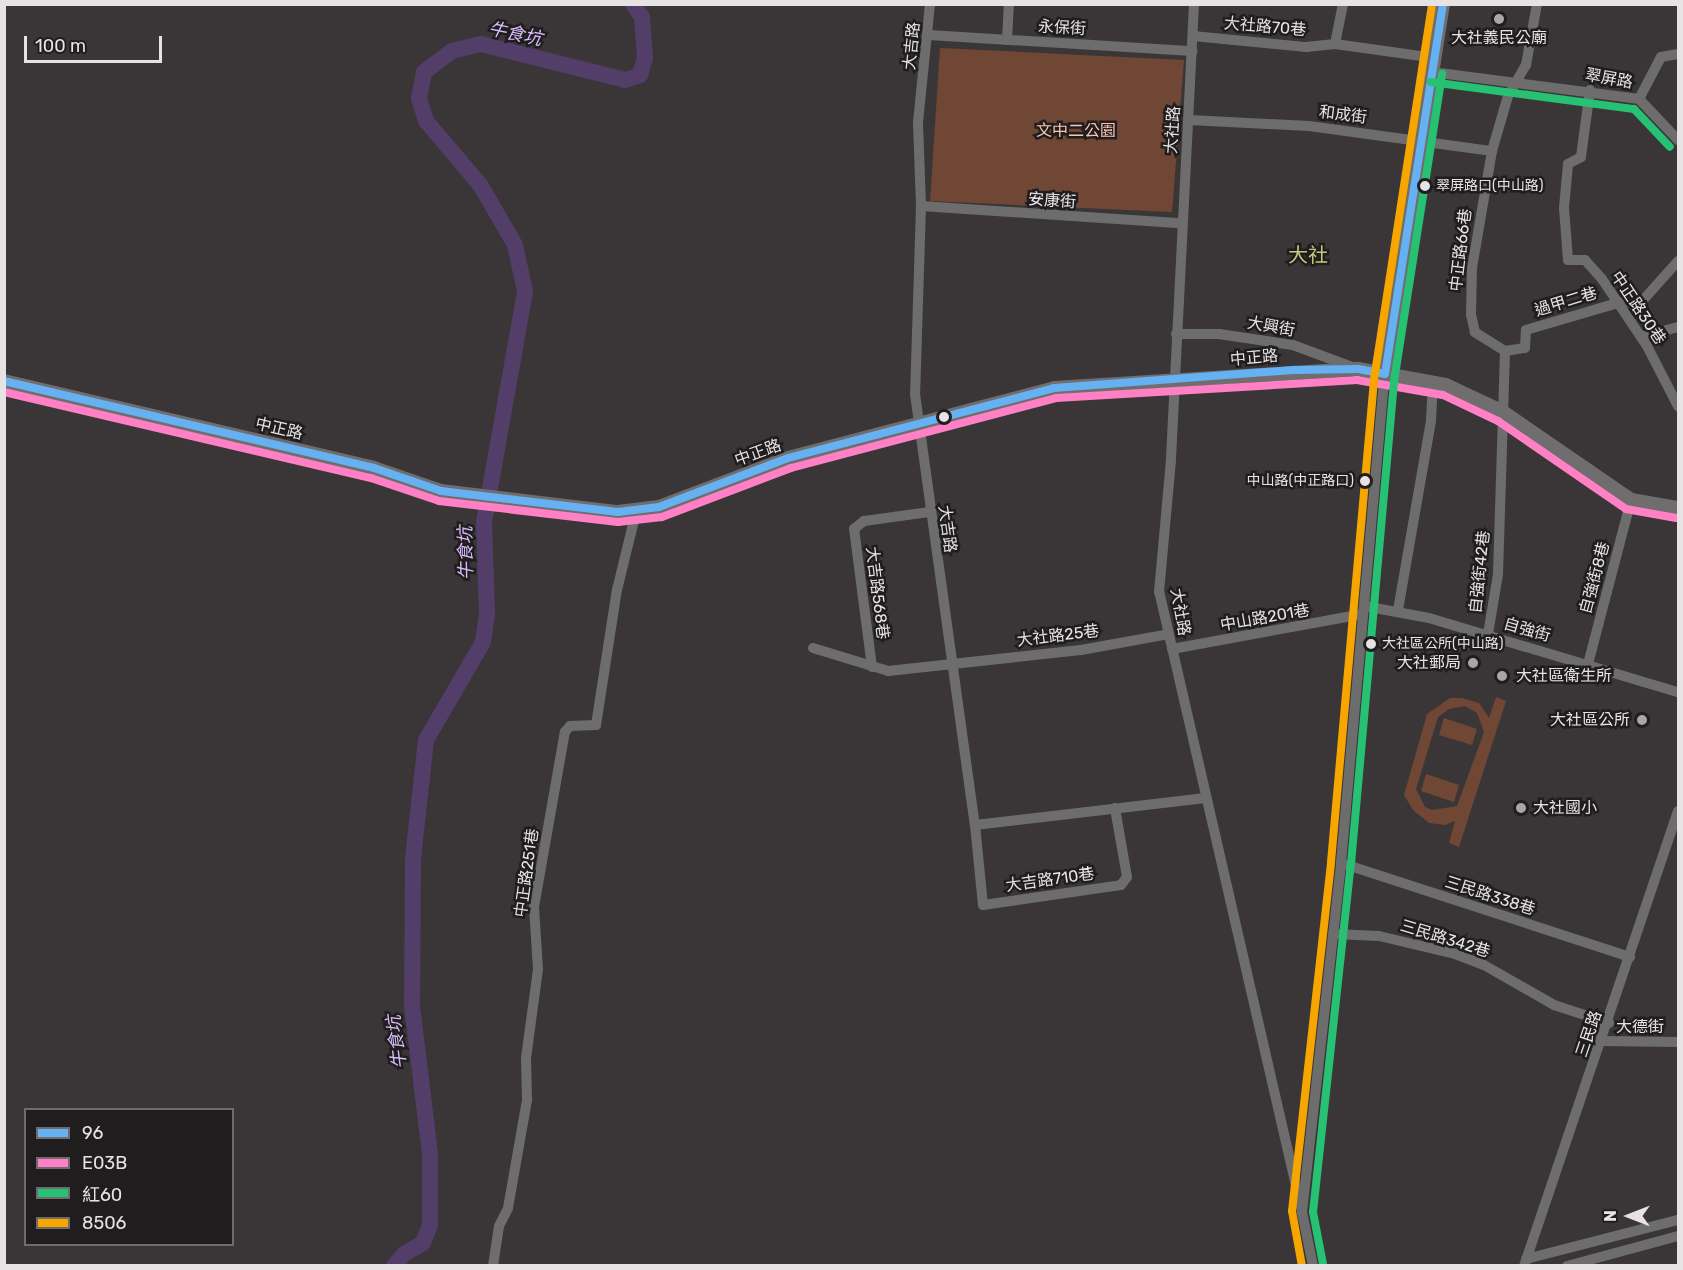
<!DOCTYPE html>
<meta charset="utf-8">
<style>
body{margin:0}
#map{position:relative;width:1683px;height:1270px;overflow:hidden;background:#3a3638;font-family:Rubik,"Noto Sans TC",sans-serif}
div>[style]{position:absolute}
.green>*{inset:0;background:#704635}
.river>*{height:16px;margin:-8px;padding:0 8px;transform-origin:8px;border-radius:8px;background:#533d69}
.minor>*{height:10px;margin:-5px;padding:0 5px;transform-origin:5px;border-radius:5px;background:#6e6d6e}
.major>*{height:14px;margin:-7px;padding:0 7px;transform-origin:7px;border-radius:7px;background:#706d6e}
.bus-1>*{height:8px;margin:-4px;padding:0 4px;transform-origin:4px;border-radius:4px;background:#66b1f2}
.bus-2>*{height:8px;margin:-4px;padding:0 4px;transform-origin:4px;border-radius:4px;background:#ff80c5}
.bus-3>*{height:8px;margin:-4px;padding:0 4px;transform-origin:4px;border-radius:4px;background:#26c172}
.bus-4>*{height:8px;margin:-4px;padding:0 4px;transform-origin:4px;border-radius:4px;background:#f7a600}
.dots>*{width:16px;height:16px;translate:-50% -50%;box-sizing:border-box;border:3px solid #201d1e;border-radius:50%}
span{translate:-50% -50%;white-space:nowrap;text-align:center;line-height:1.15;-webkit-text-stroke:5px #201d1e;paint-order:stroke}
.bus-label{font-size:14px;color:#e7e3e5}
.left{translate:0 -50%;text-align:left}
.right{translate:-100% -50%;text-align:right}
.street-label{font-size:16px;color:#e7e3e5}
.poi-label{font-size:16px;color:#e7e3e5}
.park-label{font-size:16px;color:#fac5b1}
.water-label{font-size:18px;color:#dabefc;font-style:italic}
.quarter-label{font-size:20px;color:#bfca7e}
.frame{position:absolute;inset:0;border:6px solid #e7e3e5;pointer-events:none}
.legend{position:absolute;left:24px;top:1108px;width:210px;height:138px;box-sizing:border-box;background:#201d1e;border:2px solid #706c6e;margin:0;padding:8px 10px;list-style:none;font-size:18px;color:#e7e3e5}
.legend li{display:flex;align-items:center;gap:12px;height:30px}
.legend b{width:30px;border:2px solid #706c6e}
.north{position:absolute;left:1599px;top:1186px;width:60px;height:60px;-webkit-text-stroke:4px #201d1e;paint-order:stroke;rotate:270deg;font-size:16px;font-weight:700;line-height:24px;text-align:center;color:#e7e3e5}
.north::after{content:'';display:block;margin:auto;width:21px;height:27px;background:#e7e3e5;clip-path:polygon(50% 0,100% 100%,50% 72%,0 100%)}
.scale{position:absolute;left:24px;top:36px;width:138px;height:27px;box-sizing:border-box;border:3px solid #e7e3e5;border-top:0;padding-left:8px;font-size:18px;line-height:21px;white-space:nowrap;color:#e7e3e5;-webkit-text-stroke:4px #201d1e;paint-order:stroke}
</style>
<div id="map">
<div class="green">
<i style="clip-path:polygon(940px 48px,1184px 60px,1172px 212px,930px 201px)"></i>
<i style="clip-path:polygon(evenodd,1496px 697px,1506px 701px,1459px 847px,1449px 843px,1455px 821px,1445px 825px,1429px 823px,1413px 810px,1404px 795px,1427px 714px,1450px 698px,1462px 698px,1479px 703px,1489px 718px,1496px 697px,1465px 706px,1477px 713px,1484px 732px,1457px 806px,1432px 810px,1425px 807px,1416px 789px,1438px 717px,1449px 709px,1465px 706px)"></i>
<i style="clip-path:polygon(1444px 718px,1477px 729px,1472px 745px,1439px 735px)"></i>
<i style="clip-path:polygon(1426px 774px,1459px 785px,1454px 802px,1421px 791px)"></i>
</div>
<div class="river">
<i style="left:394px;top:1266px;width:16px;rotate:-50deg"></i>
<i style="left:404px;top:1254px;width:22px;rotate:-30deg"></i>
<i style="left:423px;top:1243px;width:19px;rotate:-69deg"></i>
<i style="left:430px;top:1225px;width:72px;rotate:-90deg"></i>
<i style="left:430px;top:1153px;width:147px;rotate:-97deg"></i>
<i style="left:412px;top:1007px;width:149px;rotate:-89.6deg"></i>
<i style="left:413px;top:858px;width:119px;rotate:-83.7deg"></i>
<i style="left:426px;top:740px;width:113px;rotate:-59.8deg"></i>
<i style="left:483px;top:642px;width:29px;rotate:-82deg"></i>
<i style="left:487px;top:613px;width:91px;rotate:-91.9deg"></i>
<i style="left:484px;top:522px;width:235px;rotate:-79.9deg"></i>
<i style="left:525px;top:291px;width:47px;rotate:-102.3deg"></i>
<i style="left:515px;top:245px;width:68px;rotate:-120deg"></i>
<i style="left:481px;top:186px;width:85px;rotate:-130.2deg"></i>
<i style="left:426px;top:121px;width:24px;rotate:-107deg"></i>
<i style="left:419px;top:98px;width:26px;rotate:-79deg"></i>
<i style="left:424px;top:72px;width:35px;rotate:-37deg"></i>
<i style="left:452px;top:51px;width:30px;rotate:-14deg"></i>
<i style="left:481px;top:44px;width:148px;rotate:14deg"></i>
<i style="left:625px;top:80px;width:16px;rotate:-18deg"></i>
<i style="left:640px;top:75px;width:18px;rotate:-74deg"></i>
<i style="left:645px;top:58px;width:41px;rotate:-94.2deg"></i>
<i style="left:642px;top:17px;width:16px;rotate:-125deg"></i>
</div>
<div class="minor">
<i style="left:930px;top:4px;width:120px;rotate:95.8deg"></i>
<i style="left:918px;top:123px;width:83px;rotate:87.9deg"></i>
<i style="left:921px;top:206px;width:188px;rotate:91.8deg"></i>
<i style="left:915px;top:394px;width:435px;rotate:82.1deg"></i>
<i style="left:975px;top:825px;width:232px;rotate:-6.7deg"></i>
<i style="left:1194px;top:4px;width:457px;rotate:92.9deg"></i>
<i style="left:1171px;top:460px;width:132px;rotate:95.2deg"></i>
<i style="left:1159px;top:591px;width:637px;rotate:77.03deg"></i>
<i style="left:929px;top:35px;width:264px;rotate:3.5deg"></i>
<i style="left:1193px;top:36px;width:114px;rotate:5.6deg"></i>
<i style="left:1306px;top:47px;width:29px;rotate:-6deg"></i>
<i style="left:1335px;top:44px;width:100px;rotate:8deg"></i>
<i style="left:1007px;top:40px;width:36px;rotate:-87deg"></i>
<i style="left:1335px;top:44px;width:41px;rotate:-78.7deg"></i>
<i style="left:1432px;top:72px;width:209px;rotate:7.4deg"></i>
<i style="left:1639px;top:99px;width:57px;rotate:46.4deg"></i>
<i style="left:1590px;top:90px;width:68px;rotate:97.7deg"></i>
<i style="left:1581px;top:157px;width:15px;rotate:152deg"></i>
<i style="left:1568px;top:164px;width:44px;rotate:95.2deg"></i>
<i style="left:1564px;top:208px;width:52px;rotate:85.6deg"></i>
<i style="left:1568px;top:260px;width:17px"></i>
<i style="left:1585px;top:260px;width:25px;rotate:48deg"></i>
<i style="left:1602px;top:279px;width:81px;rotate:56.1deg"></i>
<i style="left:1647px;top:346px;width:68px;rotate:62.7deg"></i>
<i style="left:1639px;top:99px;width:47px;rotate:-62.4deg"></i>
<i style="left:1661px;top:57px;width:17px;rotate:-10deg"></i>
<i style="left:1190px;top:120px;width:119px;rotate:2.9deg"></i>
<i style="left:1309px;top:126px;width:185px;rotate:7.8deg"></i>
<i style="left:921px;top:206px;width:260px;rotate:3.8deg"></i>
<i style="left:1176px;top:334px;width:43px"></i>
<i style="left:1219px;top:334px;width:75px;rotate:8.5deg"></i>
<i style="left:1293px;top:345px;width:66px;rotate:20.4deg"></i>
<i style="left:1641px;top:337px;width:38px;rotate:-15deg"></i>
<i style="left:1505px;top:351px;width:20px;rotate:-9deg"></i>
<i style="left:1525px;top:348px;width:18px;rotate:-87deg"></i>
<i style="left:1526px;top:330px;width:96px;rotate:-16.4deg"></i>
<i style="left:1618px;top:303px;width:26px;rotate:-9deg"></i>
<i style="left:1644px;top:299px;width:51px;rotate:-48.2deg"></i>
<i style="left:1364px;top:606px;width:66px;rotate:10.5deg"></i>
<i style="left:1429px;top:618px;width:260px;rotate:16.6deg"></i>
<i style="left:1398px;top:610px;width:193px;rotate:-80.1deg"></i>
<i style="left:1431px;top:420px;width:37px;rotate:-87deg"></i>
<i style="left:1488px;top:634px;width:61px;rotate:-80.5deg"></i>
<i style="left:1498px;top:574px;width:223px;rotate:-88.2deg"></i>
<i style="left:1505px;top:351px;width:36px;rotate:-148deg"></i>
<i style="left:1475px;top:332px;width:17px;rotate:-103deg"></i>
<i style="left:1471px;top:315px;width:47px;rotate:-88.8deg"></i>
<i style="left:1472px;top:268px;width:119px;rotate:-80.3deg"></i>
<i style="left:1492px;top:151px;width:57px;rotate:-73.8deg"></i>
<i style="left:1508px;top:96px;width:36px;rotate:-60deg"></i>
<i style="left:1526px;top:65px;width:62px;rotate:-79.8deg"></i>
<i style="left:813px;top:648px;width:78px;rotate:17deg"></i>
<i style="left:888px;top:671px;width:194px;rotate:-6.2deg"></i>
<i style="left:1081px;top:650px;width:89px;rotate:-10.3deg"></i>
<i style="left:1172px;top:649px;width:194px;rotate:-10.4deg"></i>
<i style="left:1588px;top:664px;width:170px;rotate:-75.3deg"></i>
<i style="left:872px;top:667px;width:139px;rotate:-97.4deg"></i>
<i style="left:854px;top:529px;width:13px;rotate:-39deg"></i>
<i style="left:864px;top:521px;width:67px;rotate:-7.8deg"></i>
<i style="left:975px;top:825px;width:80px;rotate:84.3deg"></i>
<i style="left:983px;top:905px;width:139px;rotate:-8.2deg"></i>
<i style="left:1121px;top:885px;width:10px;rotate:-53deg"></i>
<i style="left:1127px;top:877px;width:70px;rotate:-99.9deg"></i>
<i style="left:1341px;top:863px;width:304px;rotate:18deg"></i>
<i style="left:1333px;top:934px;width:46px;rotate:2.5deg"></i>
<i style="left:1379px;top:936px;width:78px;rotate:13.3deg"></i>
<i style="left:1455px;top:954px;width:31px;rotate:21deg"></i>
<i style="left:1484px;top:965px;width:81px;rotate:29.7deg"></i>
<i style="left:1554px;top:1005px;width:58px;rotate:18.1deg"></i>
<i style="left:1602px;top:1041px;width:76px;rotate:0.8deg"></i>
<i style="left:1526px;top:1259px;width:157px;rotate:-14.4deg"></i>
<i style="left:493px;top:1266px;width:40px;rotate:-81.5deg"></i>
<i style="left:499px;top:1226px;width:20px;rotate:-63deg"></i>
<i style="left:508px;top:1208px;width:110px;rotate:-80deg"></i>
<i style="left:527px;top:1100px;width:42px;rotate:-91.4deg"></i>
<i style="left:526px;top:1058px;width:90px;rotate:-82.3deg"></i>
<i style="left:538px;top:969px;width:62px;rotate:-93.7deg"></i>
<i style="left:534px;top:907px;width:178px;rotate:-80deg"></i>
<i style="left:565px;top:732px;width:8px;rotate:-50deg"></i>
<i style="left:570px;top:726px;width:26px;rotate:-2deg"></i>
<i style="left:596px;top:725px;width:137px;rotate:-81.2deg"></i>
<i style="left:617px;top:590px;width:80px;rotate:-76.3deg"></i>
<i style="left:1313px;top:1266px;width:55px;rotate:-101.5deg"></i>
<i style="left:1302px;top:1212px;width:351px;rotate:-83.6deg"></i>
<i style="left:1341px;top:863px;width:491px;rotate:-84.9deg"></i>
<i style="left:1524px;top:1266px;width:480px;rotate:-71.3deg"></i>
<i style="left:1567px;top:1266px;width:115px;rotate:-15.1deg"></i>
</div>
<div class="major">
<i style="left:1385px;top:374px;width:375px;rotate:-81.1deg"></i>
<i style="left:4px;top:381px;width:380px;rotate:13.2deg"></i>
<i style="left:374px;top:468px;width:71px;rotate:18.9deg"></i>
<i style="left:441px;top:491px;width:178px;rotate:6.8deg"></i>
<i style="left:618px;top:512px;width:41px;rotate:-7deg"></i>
<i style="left:659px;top:507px;width:138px;rotate:-20.8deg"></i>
<i style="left:788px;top:458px;width:275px;rotate:-14.7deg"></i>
<i style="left:1054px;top:388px;width:305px;rotate:-3.6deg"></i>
<i style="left:1358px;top:369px;width:89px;rotate:10.3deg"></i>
<i style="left:1446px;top:385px;width:63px;rotate:25.3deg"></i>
<i style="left:1503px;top:412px;width:155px;rotate:34.5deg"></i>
<i style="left:1631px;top:500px;width:48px;rotate:9.7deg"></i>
</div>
<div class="bus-1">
<i style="left:1385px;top:374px;width:375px;rotate:-81.1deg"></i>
<i style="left:4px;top:381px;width:380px;rotate:13.2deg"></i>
<i style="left:374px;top:468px;width:71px;rotate:18.9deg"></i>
<i style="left:441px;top:491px;width:178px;rotate:6.8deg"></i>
<i style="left:618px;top:512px;width:41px;rotate:-7deg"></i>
<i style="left:659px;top:507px;width:138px;rotate:-20.8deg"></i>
<i style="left:788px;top:458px;width:275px;rotate:-14.7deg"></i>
<i style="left:1054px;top:388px;width:243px;rotate:-4.3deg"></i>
<i style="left:1296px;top:370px;width:62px;rotate:-0.9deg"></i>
<i style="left:1358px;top:369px;width:27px;rotate:10deg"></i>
</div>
<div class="bus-2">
<i style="left:4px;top:392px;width:377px;rotate:13.2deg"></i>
<i style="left:371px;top:478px;width:72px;rotate:18.7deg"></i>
<i style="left:439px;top:501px;width:180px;rotate:6.7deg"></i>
<i style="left:618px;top:522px;width:44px;rotate:-6.5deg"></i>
<i style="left:662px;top:517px;width:138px;rotate:-20.8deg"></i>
<i style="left:791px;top:468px;width:274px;rotate:-14.8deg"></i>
<i style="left:1056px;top:398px;width:302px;rotate:-3.4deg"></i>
<i style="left:1357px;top:380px;width:87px;rotate:9.9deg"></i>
<i style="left:1443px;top:395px;width:61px;rotate:25.3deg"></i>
<i style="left:1498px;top:421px;width:155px;rotate:34.5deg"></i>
<i style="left:1626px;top:509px;width:51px;rotate:10.2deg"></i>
</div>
<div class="bus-3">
<i style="left:1431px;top:82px;width:205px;rotate:7.6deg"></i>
<i style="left:1634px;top:109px;width:52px;rotate:46.5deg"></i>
<i style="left:1323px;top:1264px;width:53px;rotate:-100.9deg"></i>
<i style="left:1313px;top:1212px;width:350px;rotate:-83.8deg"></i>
<i style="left:1351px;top:864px;width:491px;rotate:-84.9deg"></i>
<i style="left:1395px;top:375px;width:305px;rotate:-81.1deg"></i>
</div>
<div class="bus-4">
<i style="left:1302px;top:1266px;width:56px;rotate:-100.3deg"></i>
<i style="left:1292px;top:1211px;width:351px;rotate:-83.6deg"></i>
<i style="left:1331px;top:862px;width:491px;rotate:-84.9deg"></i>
<i style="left:1375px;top:373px;width:373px;rotate:-81.2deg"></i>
</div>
<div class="dots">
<i style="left:1499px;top:19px;background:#aaa6a8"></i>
<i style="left:1425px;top:186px;background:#e7e3e5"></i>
<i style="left:944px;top:417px;background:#e7e3e5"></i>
<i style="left:1365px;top:481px;background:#e7e3e5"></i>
<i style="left:1371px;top:644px;background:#e7e3e5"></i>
<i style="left:1473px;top:663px;background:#aaa6a8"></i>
<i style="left:1502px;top:676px;background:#aaa6a8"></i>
<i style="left:1642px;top:720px;background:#aaa6a8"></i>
<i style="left:1521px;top:808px;background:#aaa6a8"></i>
</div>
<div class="bus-label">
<span class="left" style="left:1436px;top:186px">翠屏路口(中山路)</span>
<span class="right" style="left:1354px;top:481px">中山路(中正路口)</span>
<span class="left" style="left:1382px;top:644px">大社區公所(中山路)</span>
</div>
<div class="street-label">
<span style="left:1265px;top:27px;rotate:5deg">大社路70巷</span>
<span style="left:1062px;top:28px;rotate:3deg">永保街</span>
<span style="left:912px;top:46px;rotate:-84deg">大吉路</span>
<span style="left:1609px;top:79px;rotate:10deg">翠屏路</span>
<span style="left:1343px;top:115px;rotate:7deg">和成街</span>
<span style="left:1173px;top:130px;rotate:-86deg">大社路</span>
<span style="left:1052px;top:201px;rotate:4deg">安康街</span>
<span style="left:1461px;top:250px;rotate:-83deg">中正路66巷</span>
<span style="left:1566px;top:302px;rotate:-17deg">過甲二巷</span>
<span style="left:1638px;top:308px;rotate:56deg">中正路30巷</span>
<span style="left:1271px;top:327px;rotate:10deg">大興街</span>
<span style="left:1254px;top:358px;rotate:-5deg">中正路</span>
<span style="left:279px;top:429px;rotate:13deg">中正路</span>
<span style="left:758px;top:453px;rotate:-20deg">中正路</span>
<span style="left:947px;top:529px;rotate:82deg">大吉路</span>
<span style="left:1480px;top:572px;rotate:-84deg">自強街42巷</span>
<span style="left:1595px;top:578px;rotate:-75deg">自強街8巷</span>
<span style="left:877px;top:593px;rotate:83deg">大吉路568巷</span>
<span style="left:1180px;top:612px;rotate:80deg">大社路</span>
<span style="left:1265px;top:618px;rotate:-10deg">中山路201巷</span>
<span style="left:1527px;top:630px;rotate:16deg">自強街</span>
<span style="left:1058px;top:636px;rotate:-7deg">大社路25巷</span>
<span style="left:527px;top:873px;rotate:-82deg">中正路251巷</span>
<span style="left:1050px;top:880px;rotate:-8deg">大吉路710巷</span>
<span style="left:1490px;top:896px;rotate:18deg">三民路338巷</span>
<span style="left:1445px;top:939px;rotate:17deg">三民路342巷</span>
<span style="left:1640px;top:1027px">大德街</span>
<span style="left:1589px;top:1034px;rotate:-71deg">三民路</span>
</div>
<div class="poi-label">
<span style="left:1499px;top:38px">大社義民公廟</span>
<span class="right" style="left:1461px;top:663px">大社郵局</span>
<span class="left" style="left:1516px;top:676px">大社區衛生所</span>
<span class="right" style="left:1630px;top:720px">大社區公所</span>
<span class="left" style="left:1533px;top:808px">大社國小</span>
</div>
<div class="park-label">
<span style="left:1076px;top:131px">文中二公園</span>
</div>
<div class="water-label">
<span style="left:515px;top:34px;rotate:12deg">牛食坑</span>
<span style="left:466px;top:553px;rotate:-91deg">牛食坑</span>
<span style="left:397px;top:1042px;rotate:-97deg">牛食坑</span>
</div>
<div class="quarter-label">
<span style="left:1308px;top:255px">大社</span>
</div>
<div class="frame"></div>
<ul class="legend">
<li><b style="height:8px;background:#66b1f2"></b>96</li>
<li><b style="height:8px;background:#ff80c5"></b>E03B</li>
<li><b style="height:8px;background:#26c172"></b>紅60</li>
<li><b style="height:8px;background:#f7a600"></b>8506</li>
</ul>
<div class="north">N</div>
<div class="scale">100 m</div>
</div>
